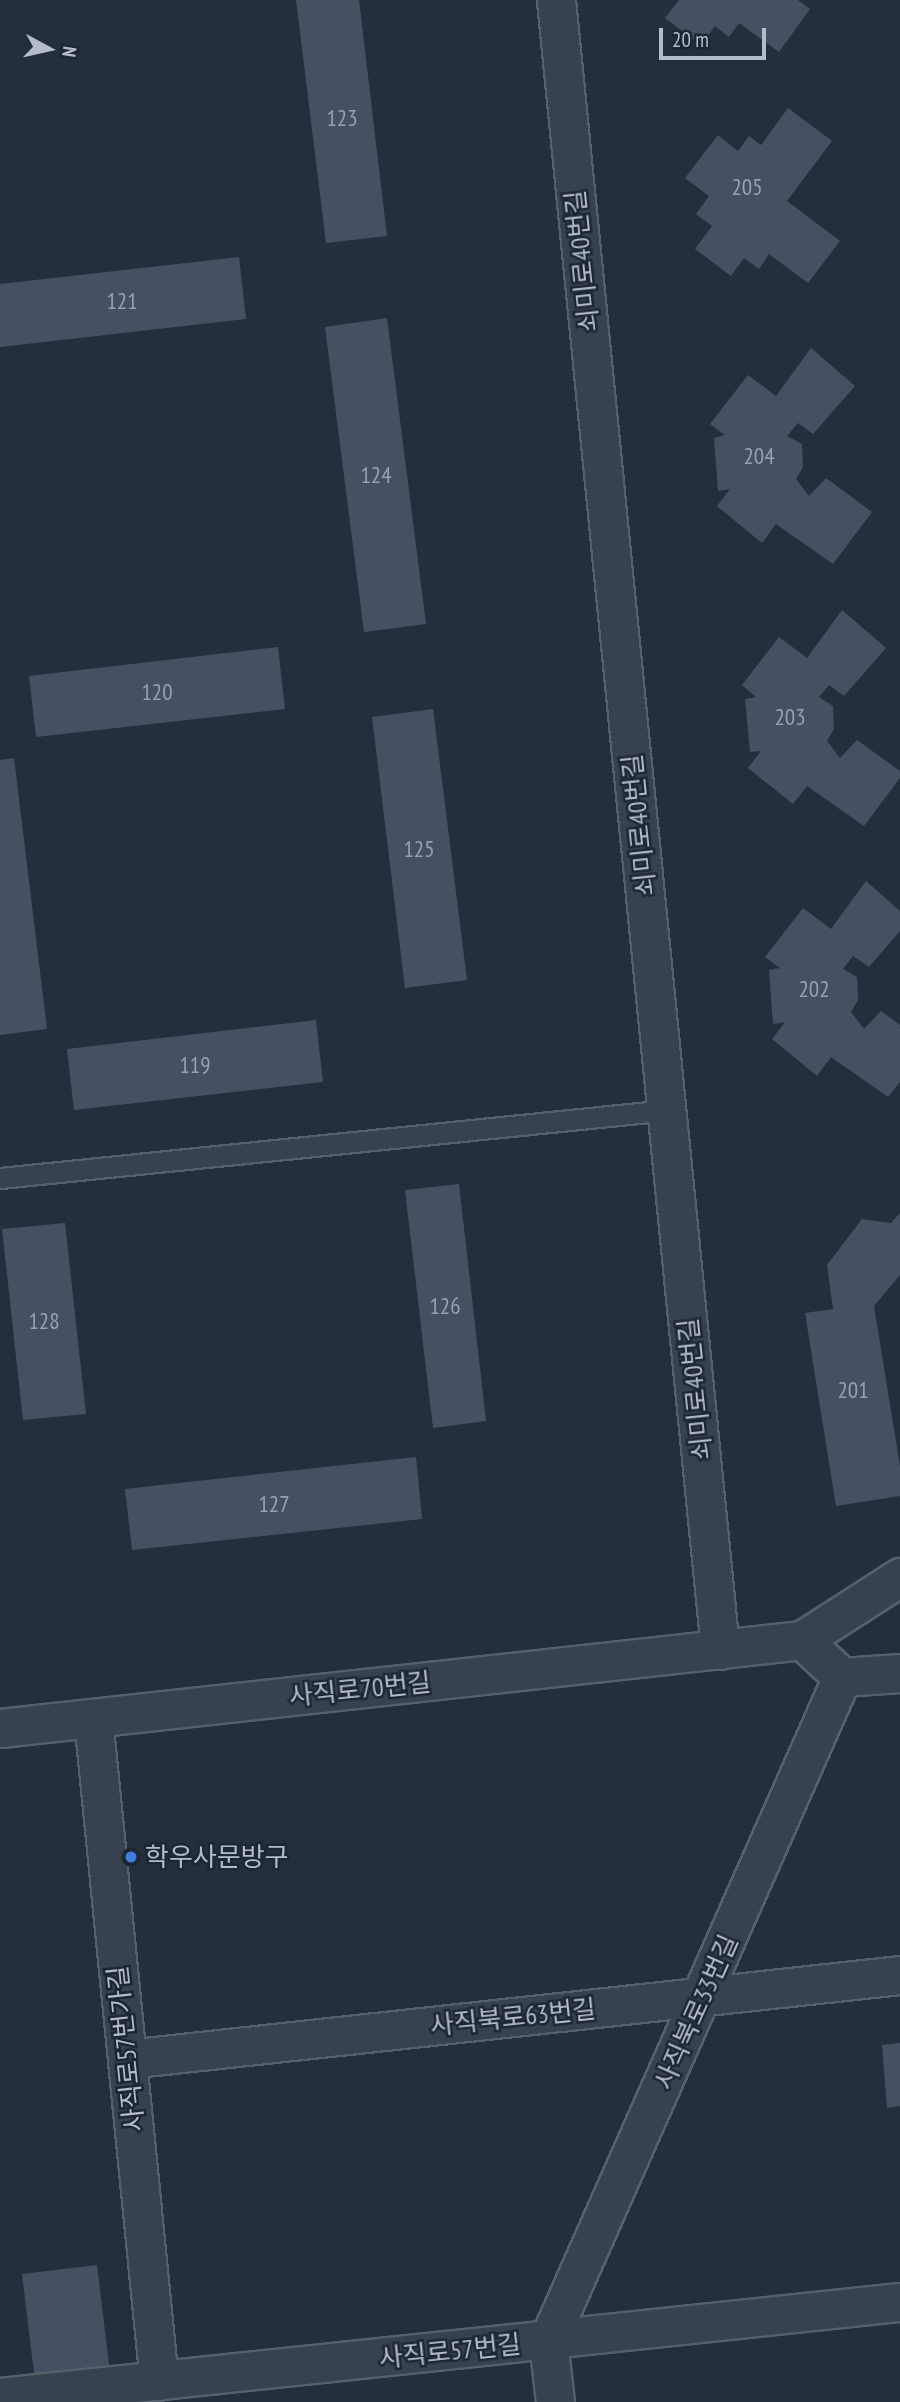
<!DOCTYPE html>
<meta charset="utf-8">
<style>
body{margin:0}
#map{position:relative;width:900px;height:2402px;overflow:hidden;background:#242f3e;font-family:"PT Sans Narrow","Noto Sans KR",sans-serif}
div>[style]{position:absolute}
.building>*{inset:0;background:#455162}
.roads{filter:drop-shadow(2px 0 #565f6c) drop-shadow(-2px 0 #565f6c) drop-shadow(0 2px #565f6c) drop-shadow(0 -2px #565f6c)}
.lane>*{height:19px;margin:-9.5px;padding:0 9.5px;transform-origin:9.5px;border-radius:9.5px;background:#38414e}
.street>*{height:37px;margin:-18.5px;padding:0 18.5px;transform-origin:18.5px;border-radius:18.5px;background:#38414e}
.dots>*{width:19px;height:19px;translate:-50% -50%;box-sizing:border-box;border:4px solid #1d2633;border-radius:50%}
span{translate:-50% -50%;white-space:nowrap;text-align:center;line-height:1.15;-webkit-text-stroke:5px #1d2633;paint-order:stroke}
.number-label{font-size:23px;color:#98a1af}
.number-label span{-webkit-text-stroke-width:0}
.street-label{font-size:26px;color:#b4bcc9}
.poi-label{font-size:26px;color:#b4bcc9}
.left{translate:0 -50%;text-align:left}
.north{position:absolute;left:14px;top:14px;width:70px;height:70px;-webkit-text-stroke:5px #1d2633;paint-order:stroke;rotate:98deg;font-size:19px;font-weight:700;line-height:28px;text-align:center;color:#b4bcc9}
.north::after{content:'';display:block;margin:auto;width:24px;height:32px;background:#b4bcc9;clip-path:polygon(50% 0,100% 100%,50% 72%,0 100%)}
.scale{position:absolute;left:659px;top:28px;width:107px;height:32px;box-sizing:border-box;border:4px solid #b4bcc9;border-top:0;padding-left:9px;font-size:21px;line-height:24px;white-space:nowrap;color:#b4bcc9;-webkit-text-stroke:5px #1d2633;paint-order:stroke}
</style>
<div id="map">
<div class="building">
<i style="clip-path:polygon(296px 0,359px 0,387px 236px,326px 243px)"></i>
<i style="clip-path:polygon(679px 0,798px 0,810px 9px,779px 52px,739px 23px,729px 37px,715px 26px,701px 45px,665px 18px)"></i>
<i style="clip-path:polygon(788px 108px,832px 141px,787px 201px,840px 241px,808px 283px,769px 254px,759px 269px,744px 258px,731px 276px,695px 249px,712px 226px,696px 214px,709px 196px,685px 178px,718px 135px,738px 151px,749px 136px,761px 145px)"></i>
<i style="clip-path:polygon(239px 257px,246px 319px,0 347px,0 284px)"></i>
<i style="clip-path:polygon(387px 318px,426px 624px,364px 632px,325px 327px)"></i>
<i style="clip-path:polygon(811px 348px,855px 386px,813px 434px,798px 423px,787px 436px,802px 444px,803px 467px,796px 479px,809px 496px,826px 478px,872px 512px,833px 564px,776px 524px,762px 543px,717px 506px,730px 489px,718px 491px,714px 438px,725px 435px,710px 424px,748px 375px,776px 396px)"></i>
<i style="clip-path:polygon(842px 610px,886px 648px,844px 696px,829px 685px,819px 697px,833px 706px,834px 729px,827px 741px,840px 758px,857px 740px,900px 771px,900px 778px,864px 826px,807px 786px,793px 804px,748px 768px,761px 751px,750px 752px,745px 699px,756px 697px,742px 685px,779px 637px,807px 658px)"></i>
<i style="clip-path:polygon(278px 647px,285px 709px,36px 737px,29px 676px)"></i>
<i style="clip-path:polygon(433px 709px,467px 980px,405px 988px,372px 717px)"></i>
<i style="clip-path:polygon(14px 758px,47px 1029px,0 1035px,0 760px)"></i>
<i style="clip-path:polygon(866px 881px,900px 911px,900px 931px,869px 967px,853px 956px,843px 969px,857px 977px,858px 1000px,851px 1012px,864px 1029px,881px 1011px,900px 1025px,900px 1082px,888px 1097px,831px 1057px,817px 1076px,772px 1039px,785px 1022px,773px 1024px,769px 970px,780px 968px,765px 957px,803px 908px,831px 929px)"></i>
<i style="clip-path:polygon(316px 1020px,323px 1082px,74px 1110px,67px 1049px)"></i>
<i style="clip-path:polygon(459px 1184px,486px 1421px,433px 1428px,405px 1190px)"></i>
<i style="clip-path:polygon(900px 1213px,900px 1275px,874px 1306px,900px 1466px,900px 1496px,836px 1506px,805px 1313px,833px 1309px,827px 1265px,862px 1219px,891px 1223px)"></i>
<i style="clip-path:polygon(65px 1223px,86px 1414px,23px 1420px,2px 1229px)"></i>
<i style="clip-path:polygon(416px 1457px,422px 1519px,132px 1550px,125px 1489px)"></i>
<i style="clip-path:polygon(900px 2043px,900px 2106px,887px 2108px,882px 2045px)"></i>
<i style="clip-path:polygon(97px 2265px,110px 2372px,35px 2381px,22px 2274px)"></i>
</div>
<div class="roads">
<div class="lane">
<i style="left:0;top:1178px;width:671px;rotate:-5.81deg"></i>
</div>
<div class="street">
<i style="left:556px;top:0;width:1658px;rotate:84.32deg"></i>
<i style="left:802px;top:1640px;width:117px;rotate:-32.7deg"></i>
<i style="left:842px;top:1677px;width:58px;rotate:-3.9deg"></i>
<i style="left:93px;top:1718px;width:666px;rotate:84.32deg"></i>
<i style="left:0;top:1728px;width:807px;rotate:-6.26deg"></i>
<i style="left:802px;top:1640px;width:54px;rotate:42.8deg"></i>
<i style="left:127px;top:2059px;width:778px;rotate:-6.2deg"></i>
<i style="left:0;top:2397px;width:905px;rotate:-6.03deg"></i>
<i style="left:555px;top:2402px;width:61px;rotate:-96.5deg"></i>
<i style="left:548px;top:2341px;width:726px;rotate:-66.12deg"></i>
</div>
</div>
<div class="dots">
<i style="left:131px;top:1857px;background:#3f7fe0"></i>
</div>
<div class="number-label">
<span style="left:342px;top:118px">123</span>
<span style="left:747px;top:187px">205</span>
<span style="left:122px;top:301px">121</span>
<span style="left:759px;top:456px">204</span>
<span style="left:376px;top:475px">124</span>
<span style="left:157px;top:692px">120</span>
<span style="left:790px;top:717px">203</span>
<span style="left:419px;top:849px">125</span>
<span style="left:814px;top:989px">202</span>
<span style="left:195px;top:1065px">119</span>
<span style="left:445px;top:1306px">126</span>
<span style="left:44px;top:1321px">128</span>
<span style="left:853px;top:1390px">201</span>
<span style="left:274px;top:1504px">127</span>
</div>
<div class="street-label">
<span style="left:582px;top:261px;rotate:-96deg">쇠미로40번길</span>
<span style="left:639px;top:825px;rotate:-96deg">쇠미로40번길</span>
<span style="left:695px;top:1389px;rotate:-96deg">쇠미로40번길</span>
<span style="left:360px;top:1689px;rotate:-6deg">사직로70번길</span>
<span style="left:696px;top:2012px;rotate:-66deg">사직북로33번길</span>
<span style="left:513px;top:2017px;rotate:-6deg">사직북로63번길</span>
<span style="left:126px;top:2049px;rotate:-96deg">사직로57번가길</span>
<span style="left:450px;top:2351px;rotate:-6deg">사직로57번길</span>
</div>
<div class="poi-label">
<span class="left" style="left:145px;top:1857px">학우사문방구</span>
</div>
<div class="north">N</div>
<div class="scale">20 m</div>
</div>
